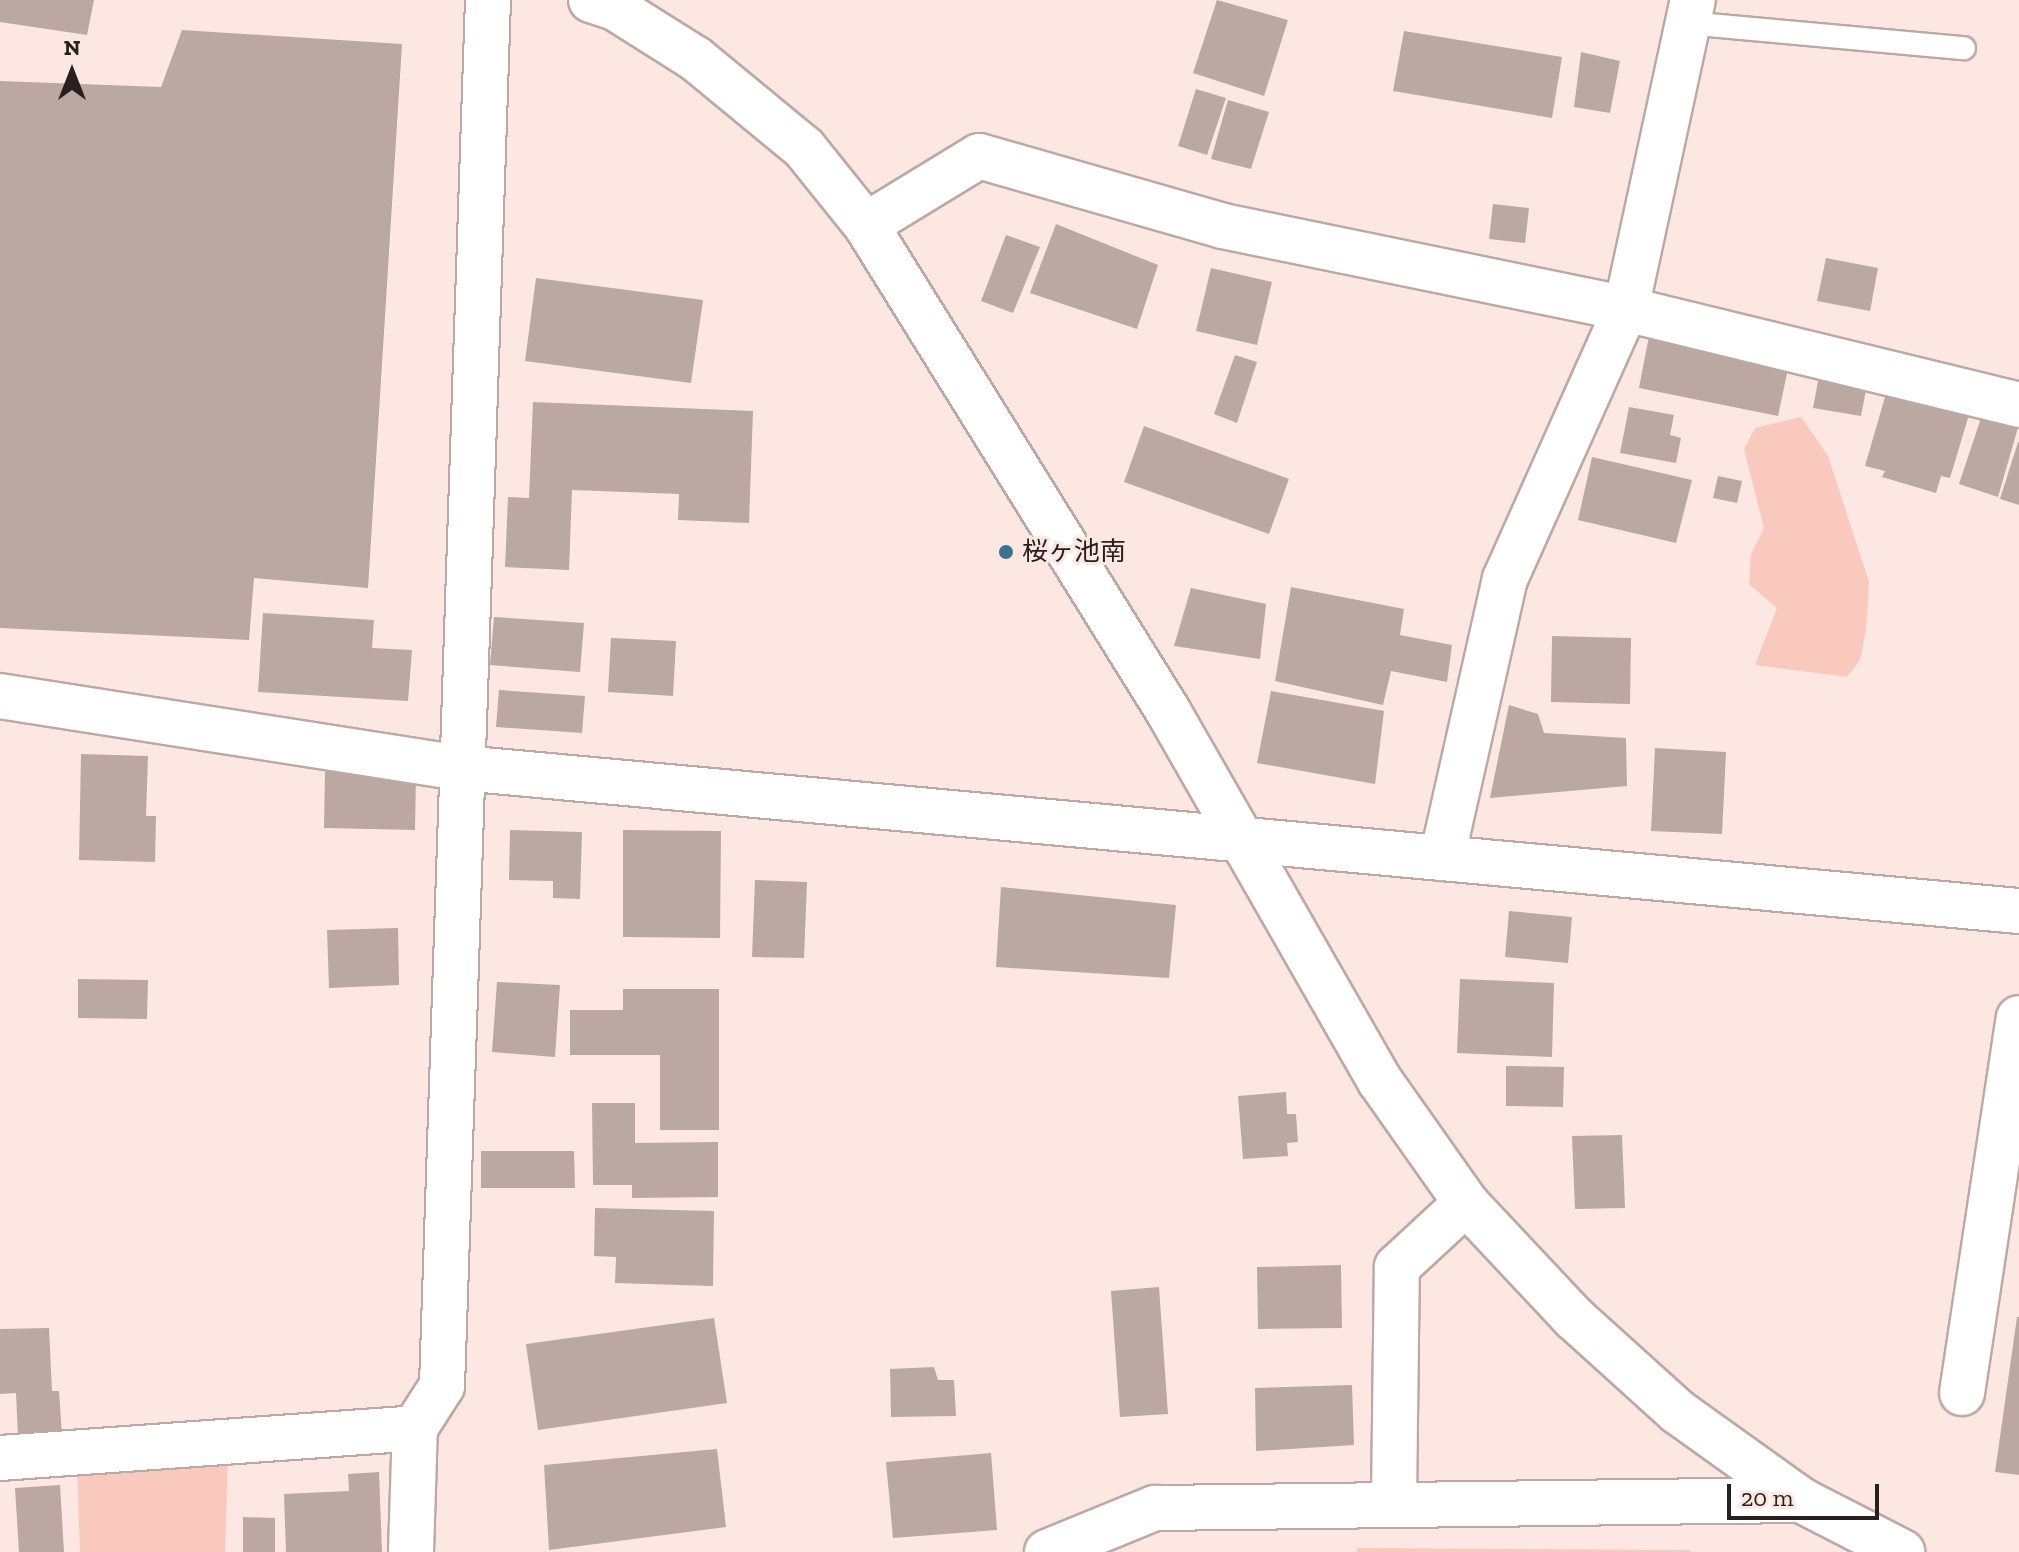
<!DOCTYPE html>
<meta charset="utf-8">
<style>
body{margin:0}
#map{position:relative;width:2019px;height:1552px;overflow:hidden;background:#fde7e2;font-family:"Zilla Slab","Noto Sans JP",serif}
div>[style]{position:absolute}
.green>*{inset:0;background:#f8c9bc}
.building>*{inset:0;background:#bca8a3}
.roads{filter:drop-shadow(2px 0 #bda9a4) drop-shadow(-2px 0 #bda9a4) drop-shadow(0 2px #bda9a4) drop-shadow(0 -2px #bda9a4)}
.service>*{height:22px;margin:-11px;padding:0 11px;transform-origin:11px;border-radius:11px;background:#fff}
.minor>*{height:44px;margin:-22px;padding:0 22px;transform-origin:22px;border-radius:22px;background:#fff}
.tertiary>*{height:44px;margin:-22px;padding:0 22px;transform-origin:22px;border-radius:22px;background:#fff}
.dots>*{width:22px;height:22px;translate:-50% -50%;box-sizing:border-box;border:4px solid #fde7e2;border-radius:50%}
span{translate:-50% -50%;white-space:nowrap;text-align:center;line-height:1.15;-webkit-text-stroke:6px #fde7e2;paint-order:stroke}
.poi-label{font-size:26px;color:#27201e}
.left{translate:0 -50%;text-align:left}
.north{position:absolute;left:32px;top:32px;width:80px;height:80px;-webkit-text-stroke:6px #fde7e2;paint-order:stroke;rotate:0deg;font-size:22px;font-weight:700;line-height:32px;text-align:center;color:#27201e}
.north::after{content:'';display:block;margin:auto;width:28px;height:36px;background:#27201e;clip-path:polygon(50% 0,100% 100%,50% 72%,0 100%)}
.scale{position:absolute;left:1727px;top:1484px;width:152px;height:36px;box-sizing:border-box;border:4px solid #27201e;border-top:0;padding-left:10px;font-size:24px;line-height:28px;white-space:nowrap;color:#27201e;-webkit-text-stroke:6px #fde7e2;paint-order:stroke}
</style>
<div id="map">
<div class="green">
<i style="clip-path:polygon(1801px 417px,1828px 456px,1869px 582px,1866px 630px,1860px 660px,1847px 677px,1755px 665px,1777px 608px,1749px 584px,1751px 554px,1764px 528px,1744px 449px,1755px 428px)"></i>
<i style="clip-path:polygon(228px 1453px,225px 1552px,80px 1552px,77px 1462px)"></i>
<i style="clip-path:polygon(1357px 1548px,1690px 1550px,1691px 1552px,1357px 1552px)"></i>
</div>
<div class="building">
<i style="clip-path:polygon(0 0,94px 0,87px 35px,0 22px)"></i>
<i style="clip-path:polygon(1217px 0,1288px 20px,1264px 96px,1193px 73px)"></i>
<i style="clip-path:polygon(182px 30px,402px 44px,368px 588px,254px 578px,249px 640px,0 628px,0 81px,161px 87px)"></i>
<i style="clip-path:polygon(1404px 31px,1562px 57px,1552px 118px,1393px 91px)"></i>
<i style="clip-path:polygon(1581px 52px,1620px 61px,1610px 113px,1574px 107px)"></i>
<i style="clip-path:polygon(1196px 89px,1226px 98px,1207px 155px,1178px 146px)"></i>
<i style="clip-path:polygon(1228px 100px,1269px 112px,1251px 169px,1211px 159px)"></i>
<i style="clip-path:polygon(1493px 204px,1529px 208px,1525px 243px,1489px 239px)"></i>
<i style="clip-path:polygon(1056px 224px,1158px 265px,1137px 329px,1030px 293px)"></i>
<i style="clip-path:polygon(1006px 235px,1040px 247px,1013px 313px,981px 301px)"></i>
<i style="clip-path:polygon(1826px 258px,1878px 268px,1870px 311px,1817px 301px)"></i>
<i style="clip-path:polygon(1211px 268px,1272px 282px,1257px 345px,1196px 331px)"></i>
<i style="clip-path:polygon(536px 278px,703px 300px,691px 383px,525px 361px)"></i>
<i style="clip-path:polygon(1649px 336px,1789px 364px,1778px 416px,1639px 388px)"></i>
<i style="clip-path:polygon(1235px 355px,1257px 362px,1237px 423px,1214px 414px)"></i>
<i style="clip-path:polygon(1821px 365px,1869px 374px,1861px 416px,1813px 408px)"></i>
<i style="clip-path:polygon(1889px 383px,1971px 408px,1950px 478px,1941px 476px,1936px 493px,1882px 477px,1885px 471px,1865px 466px)"></i>
<i style="clip-path:polygon(533px 402px,753px 411px,749px 523px,678px 520px,679px 494px,572px 490px,569px 570px,505px 567px,508px 497px,529px 498px)"></i>
<i style="clip-path:polygon(1629px 407px,1674px 415px,1670px 435px,1681px 438px,1676px 463px,1620px 453px)"></i>
<i style="clip-path:polygon(1983px 412px,2019px 424px,1998px 497px,1959px 484px)"></i>
<i style="clip-path:polygon(1144px 426px,1289px 479px,1269px 534px,1124px 482px)"></i>
<i style="clip-path:polygon(2018px 442px,2019px 442px,2019px 505px,2000px 499px)"></i>
<i style="clip-path:polygon(1592px 457px,1692px 480px,1676px 543px,1578px 520px)"></i>
<i style="clip-path:polygon(1718px 476px,1742px 481px,1737px 503px,1713px 498px)"></i>
<i style="clip-path:polygon(1291px 587px,1404px 609px,1400px 635px,1452px 645px,1447px 682px,1391px 671px,1383px 705px,1275px 681px)"></i>
<i style="clip-path:polygon(1191px 588px,1266px 604px,1260px 659px,1174px 646px)"></i>
<i style="clip-path:polygon(263px 613px,374px 620px,372px 648px,412px 650px,408px 701px,258px 692px)"></i>
<i style="clip-path:polygon(494px 617px,584px 623px,580px 672px,490px 665px)"></i>
<i style="clip-path:polygon(1552px 636px,1631px 638px,1630px 704px,1551px 702px)"></i>
<i style="clip-path:polygon(611px 638px,676px 641px,673px 696px,608px 692px)"></i>
<i style="clip-path:polygon(499px 690px,585px 696px,582px 733px,496px 727px)"></i>
<i style="clip-path:polygon(1271px 691px,1384px 711px,1375px 784px,1257px 763px)"></i>
<i style="clip-path:polygon(1509px 705px,1538px 714px,1544px 733px,1626px 738px,1627px 786px,1490px 798px)"></i>
<i style="clip-path:polygon(1655px 748px,1726px 752px,1722px 834px,1651px 831px)"></i>
<i style="clip-path:polygon(81px 754px,148px 756px,146px 816px,156px 816px,155px 862px,79px 860px)"></i>
<i style="clip-path:polygon(325px 772px,416px 774px,415px 830px,324px 828px)"></i>
<i style="clip-path:polygon(510px 830px,582px 832px,580px 899px,553px 898px,553px 881px,509px 880px)"></i>
<i style="clip-path:polygon(623px 830px,721px 831px,720px 938px,623px 937px)"></i>
<i style="clip-path:polygon(755px 880px,807px 882px,804px 958px,752px 957px)"></i>
<i style="clip-path:polygon(1001px 887px,1176px 905px,1169px 978px,996px 967px)"></i>
<i style="clip-path:polygon(1509px 911px,1572px 917px,1568px 963px,1505px 957px)"></i>
<i style="clip-path:polygon(398px 928px,399px 985px,329px 988px,327px 930px)"></i>
<i style="clip-path:polygon(78px 979px,148px 980px,147px 1019px,78px 1018px)"></i>
<i style="clip-path:polygon(1460px 979px,1554px 983px,1552px 1057px,1457px 1053px)"></i>
<i style="clip-path:polygon(497px 982px,560px 985px,555px 1057px,492px 1052px)"></i>
<i style="clip-path:polygon(623px 989px,719px 989px,719px 1130px,660px 1130px,660px 1055px,570px 1055px,570px 1010px,623px 1010px)"></i>
<i style="clip-path:polygon(1506px 1066px,1564px 1067px,1563px 1107px,1506px 1106px)"></i>
<i style="clip-path:polygon(1286px 1092px,1287px 1114px,1296px 1114px,1298px 1142px,1287px 1143px,1288px 1156px,1243px 1159px,1238px 1096px)"></i>
<i style="clip-path:polygon(592px 1103px,635px 1103px,635px 1143px,718px 1142px,718px 1197px,632px 1198px,632px 1185px,593px 1185px)"></i>
<i style="clip-path:polygon(1622px 1135px,1625px 1208px,1575px 1209px,1572px 1136px)"></i>
<i style="clip-path:polygon(481px 1151px,574px 1151px,575px 1188px,481px 1188px)"></i>
<i style="clip-path:polygon(595px 1208px,714px 1211px,713px 1286px,615px 1283px,616px 1257px,594px 1256px)"></i>
<i style="clip-path:polygon(1341px 1265px,1342px 1328px,1258px 1329px,1257px 1267px)"></i>
<i style="clip-path:polygon(1159px 1287px,1168px 1414px,1120px 1417px,1111px 1291px)"></i>
<i style="clip-path:polygon(2017px 1317px,2019px 1317px,2019px 1475px,1995px 1472px)"></i>
<i style="clip-path:polygon(714px 1318px,727px 1403px,538px 1430px,526px 1344px)"></i>
<i style="clip-path:polygon(49px 1328px,52px 1391px,59px 1391px,62px 1435px,18px 1437px,16px 1393px,0 1394px,0 1329px)"></i>
<i style="clip-path:polygon(934px 1367px,938px 1380px,954px 1380px,956px 1416px,891px 1417px,890px 1369px)"></i>
<i style="clip-path:polygon(1352px 1385px,1354px 1445px,1256px 1451px,1255px 1388px)"></i>
<i style="clip-path:polygon(717px 1449px,726px 1527px,549px 1550px,544px 1465px)"></i>
<i style="clip-path:polygon(991px 1453px,997px 1530px,893px 1538px,886px 1462px)"></i>
<i style="clip-path:polygon(379px 1472px,382px 1552px,286px 1552px,284px 1494px,349px 1491px,348px 1474px)"></i>
<i style="clip-path:polygon(60px 1485px,64px 1552px,19px 1552px,15px 1488px)"></i>
<i style="clip-path:polygon(243px 1517px,275px 1518px,275px 1552px,243px 1552px)"></i>
</div>
<div class="roads">
<div class="service">
<i style="left:1687px;top:23px;width:278px;rotate:5.2deg"></i>
</div>
<div class="minor">
<i style="left:866px;top:225px;width:132px;rotate:-31.4deg"></i>
<i style="left:979px;top:156px;width:254px;rotate:16deg"></i>
<i style="left:1223px;top:226px;width:411px;rotate:11.6deg"></i>
<i style="left:1626px;top:309px;width:405px;rotate:13.7deg"></i>
<i style="left:0;top:696px;width:468px;rotate:8.9deg"></i>
<i style="left:462px;top:768px;width:1564px;rotate:5.25deg"></i>
<i style="left:1442px;top:858px;width:286px;rotate:-77.3deg"></i>
<i style="left:1505px;top:579px;width:296px;rotate:-65.9deg"></i>
<i style="left:1626px;top:309px;width:316px;rotate:-77.8deg"></i>
<i style="left:1962px;top:1393px;width:379px;rotate:-81.4deg"></i>
<i style="left:0;top:1458px;width:416px;rotate:-4.1deg"></i>
<i style="left:1394px;top:1502px;width:235px;rotate:-89.3deg"></i>
<i style="left:1397px;top:1267px;width:94px;rotate:-42.8deg"></i>
<i style="left:411px;top:1552px;width:124px;rotate:-88.2deg"></i>
<i style="left:415px;top:1428px;width:50px;rotate:-57.3deg"></i>
<i style="left:442px;top:1386px;width:1387px;rotate:-88.1deg"></i>
<i style="left:1047px;top:1552px;width:117px;rotate:-22.2deg"></i>
<i style="left:1155px;top:1508px;width:646px;rotate:-0.71deg"></i>
</div>
<div class="tertiary">
<i style="left:591px;top:0;width:25px;rotate:18deg"></i>
<i style="left:615px;top:8px;width:96px;rotate:32.2deg"></i>
<i style="left:696px;top:59px;width:140px;rotate:39.5deg"></i>
<i style="left:804px;top:148px;width:99px;rotate:51.2deg"></i>
<i style="left:866px;top:225px;width:572px;rotate:58.14deg"></i>
<i style="left:1168px;top:711px;width:426px;rotate:60.2deg"></i>
<i style="left:1380px;top:1081px;width:149px;rotate:54.8deg"></i>
<i style="left:1466px;top:1203px;width:158px;rotate:46.8deg"></i>
<i style="left:1574px;top:1318px;width:140px;rotate:42.1deg"></i>
<i style="left:1678px;top:1412px;width:151px;rotate:35.6deg"></i>
<i style="left:1801px;top:1500px;width:114px;rotate:27.2deg"></i>
</div>
</div>
<div class="dots">
<i style="left:1006px;top:552px;background:#3b728d"></i>
</div>
<div class="poi-label">
<span class="left" style="left:1022px;top:552px">桜ヶ池南</span>
</div>
<div class="north">N</div>
<div class="scale">20 m</div>
</div>
